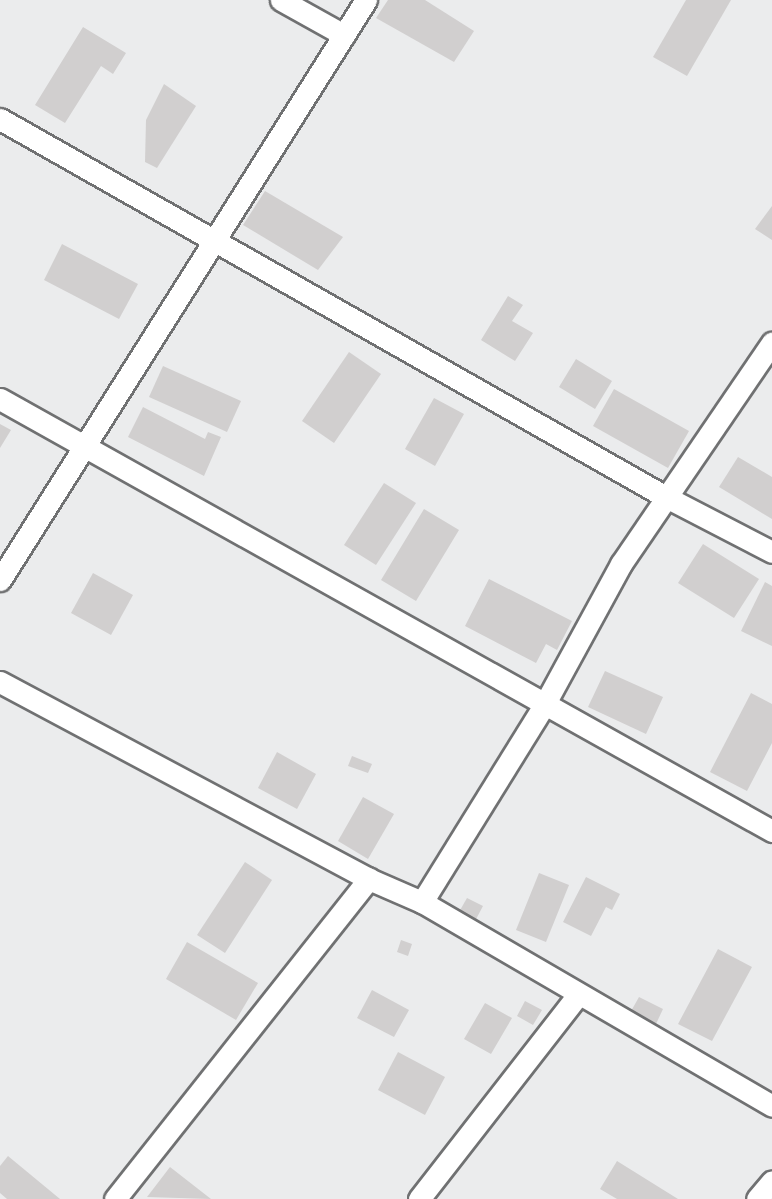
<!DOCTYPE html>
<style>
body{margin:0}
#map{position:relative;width:772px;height:1199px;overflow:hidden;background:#ebeced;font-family:Mulish,sans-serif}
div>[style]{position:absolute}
.building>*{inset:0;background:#d1cfcf}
.roads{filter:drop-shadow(2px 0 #707172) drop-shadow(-2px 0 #707172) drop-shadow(0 2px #707172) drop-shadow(0 -2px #707172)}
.minor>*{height:21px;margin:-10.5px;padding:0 10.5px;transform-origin:10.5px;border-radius:10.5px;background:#fff}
span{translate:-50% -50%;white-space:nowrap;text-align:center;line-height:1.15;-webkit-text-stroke:5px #ebeced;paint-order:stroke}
</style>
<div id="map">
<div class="building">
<i style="clip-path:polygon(388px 0,425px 0,474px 31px,454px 62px,376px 18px)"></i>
<i style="clip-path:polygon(686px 0,731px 0,687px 76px,653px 57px)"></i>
<i style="clip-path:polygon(83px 27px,126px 53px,113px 74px,101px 66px,65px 123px,35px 105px)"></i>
<i style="clip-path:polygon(164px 84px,196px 106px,157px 168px,145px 162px,146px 120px)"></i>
<i style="clip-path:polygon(265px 191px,343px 237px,318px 270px,243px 225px)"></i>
<i style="clip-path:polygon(772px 206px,772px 240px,755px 229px)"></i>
<i style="clip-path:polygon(62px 244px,138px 284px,119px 319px,44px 280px)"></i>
<i style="clip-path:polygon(508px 296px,523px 305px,512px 321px,533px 333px,515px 361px,481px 340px)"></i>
<i style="clip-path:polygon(349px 352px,381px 374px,334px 443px,302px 421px)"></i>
<i style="clip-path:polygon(576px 359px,612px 381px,595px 409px,559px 387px)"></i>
<i style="clip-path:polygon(163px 366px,241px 401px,227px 432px,149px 397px)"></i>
<i style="clip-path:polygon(614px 389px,689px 431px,668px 468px,593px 426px)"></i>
<i style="clip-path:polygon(434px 398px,464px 414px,435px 466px,405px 449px)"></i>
<i style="clip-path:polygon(143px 407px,205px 439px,208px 432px,221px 437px,204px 476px,128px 437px)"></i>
<i style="clip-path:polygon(0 424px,11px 430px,0 448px)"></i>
<i style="clip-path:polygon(738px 457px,772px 477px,772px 519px,719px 487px)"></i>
<i style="clip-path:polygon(384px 483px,416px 503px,376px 565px,344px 545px)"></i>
<i style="clip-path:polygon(424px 509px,459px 530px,416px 601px,381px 580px)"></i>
<i style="clip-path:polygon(703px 544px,759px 579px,734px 618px,678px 583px)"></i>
<i style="clip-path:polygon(93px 573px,133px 595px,111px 635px,71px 613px)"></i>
<i style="clip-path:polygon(489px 579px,572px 621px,557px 650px,546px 644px,536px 663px,465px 626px)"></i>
<i style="clip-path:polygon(765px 582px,772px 586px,772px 646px,741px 631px)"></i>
<i style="clip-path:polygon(605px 671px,663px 697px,646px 734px,588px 707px)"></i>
<i style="clip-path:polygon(751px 693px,772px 704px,772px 743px,747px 791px,710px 772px)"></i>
<i style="clip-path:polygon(277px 752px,316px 774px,297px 809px,258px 788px)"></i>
<i style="clip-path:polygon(352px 756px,372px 764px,368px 773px,348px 766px)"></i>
<i style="clip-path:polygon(363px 797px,394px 814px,368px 859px,338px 841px)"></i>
<i style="clip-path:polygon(245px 862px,272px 880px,225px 953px,197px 935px)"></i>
<i style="clip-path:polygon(539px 873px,569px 885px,546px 942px,516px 930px)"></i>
<i style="clip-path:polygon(586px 877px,620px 894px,612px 910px,606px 907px,591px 936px,563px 922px)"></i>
<i style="clip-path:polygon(467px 898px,483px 906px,475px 921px,459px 912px)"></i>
<i style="clip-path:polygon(401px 940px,412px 944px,408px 956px,397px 952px)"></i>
<i style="clip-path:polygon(187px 942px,258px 983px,236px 1020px,166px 979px)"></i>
<i style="clip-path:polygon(718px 949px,752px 967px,712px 1041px,678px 1024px)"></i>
<i style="clip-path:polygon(372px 990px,409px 1010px,394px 1037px,357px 1018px)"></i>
<i style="clip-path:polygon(639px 997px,663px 1009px,655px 1026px,630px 1013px)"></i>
<i style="clip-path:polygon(525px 1001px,542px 1010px,533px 1025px,517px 1016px)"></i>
<i style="clip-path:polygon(485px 1003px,512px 1018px,491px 1054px,464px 1039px)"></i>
<i style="clip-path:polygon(398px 1052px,445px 1077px,425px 1115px,378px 1090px)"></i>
<i style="clip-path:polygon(8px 1156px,60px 1199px,7px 1199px,0 1193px,0 1166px)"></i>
<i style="clip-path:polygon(617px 1161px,678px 1199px,617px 1199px,600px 1189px)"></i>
<i style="clip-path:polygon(170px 1167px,211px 1199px,147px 1197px)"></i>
</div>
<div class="roads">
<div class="minor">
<i style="left:281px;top:0;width:72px;rotate:29.1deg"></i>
<i style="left:0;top:119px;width:766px;rotate:29.58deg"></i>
<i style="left:666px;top:497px;width:119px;rotate:27.4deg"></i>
<i style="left:0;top:399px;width:885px;rotate:29.23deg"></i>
<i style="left:0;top:580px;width:686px;rotate:-57.75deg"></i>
<i style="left:0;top:682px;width:418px;rotate:28.1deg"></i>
<i style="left:369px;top:879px;width:58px;rotate:23.5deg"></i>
<i style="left:422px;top:902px;width:405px;rotate:30.2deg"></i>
<i style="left:422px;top:902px;width:229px;rotate:-58.2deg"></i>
<i style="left:543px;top:707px;width:163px;rotate:-61.4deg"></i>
<i style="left:621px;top:564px;width:268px;rotate:-55.7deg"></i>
<i style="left:115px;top:1199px;width:409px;rotate:-51.6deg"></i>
<i style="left:419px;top:1199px;width:257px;rotate:-52.1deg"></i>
<i style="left:757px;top:1199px;width:23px;rotate:-50deg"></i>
</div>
</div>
</div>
